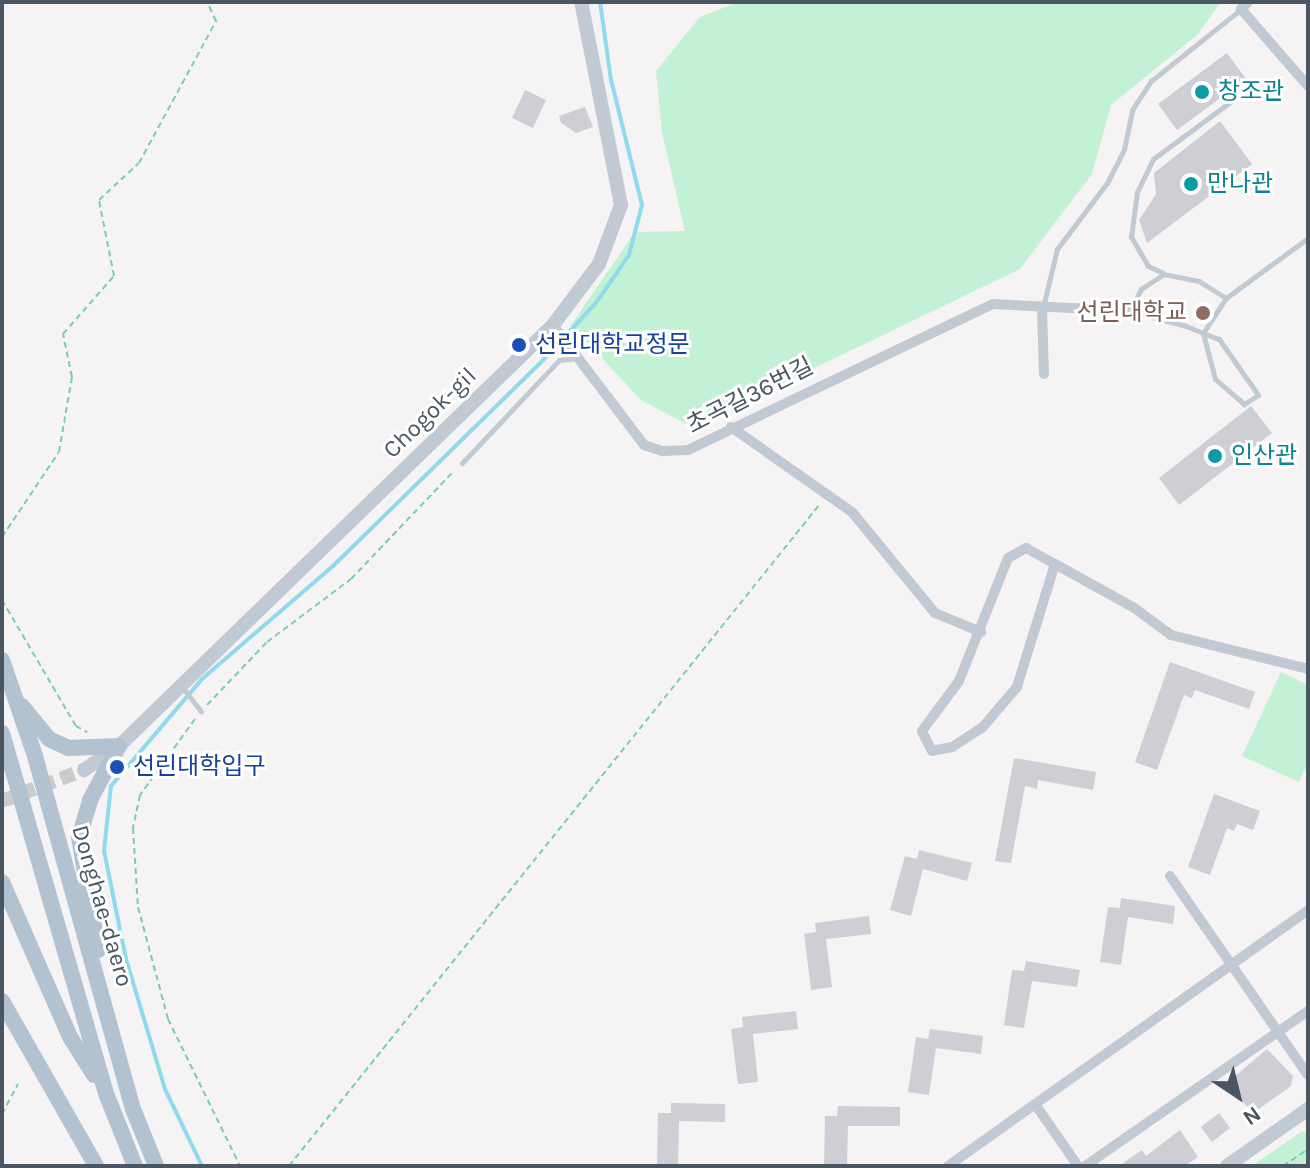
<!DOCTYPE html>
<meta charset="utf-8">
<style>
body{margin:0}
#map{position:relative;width:1310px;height:1168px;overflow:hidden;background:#f5f3f3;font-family:Karla,"Noto Sans KR",sans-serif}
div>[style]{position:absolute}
.green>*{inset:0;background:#c3f1d5}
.stream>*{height:4px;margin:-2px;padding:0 2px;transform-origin:2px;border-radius:2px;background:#90daee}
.building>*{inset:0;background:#cdcfd5}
.tertiary-tunnel>*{height:14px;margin-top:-7px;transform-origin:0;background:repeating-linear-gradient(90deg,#caccce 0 14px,transparent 0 21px)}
.path>*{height:2px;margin-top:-1px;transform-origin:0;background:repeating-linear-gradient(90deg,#7ad0a6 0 6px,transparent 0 10px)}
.service>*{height:5px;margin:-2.5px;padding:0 2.5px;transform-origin:2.5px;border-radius:2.5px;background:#c1cad2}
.minor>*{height:10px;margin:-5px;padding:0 5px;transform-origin:5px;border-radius:5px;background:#c1cad2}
.tertiary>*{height:14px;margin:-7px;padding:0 7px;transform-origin:7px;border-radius:7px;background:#c1cad2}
.primary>*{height:16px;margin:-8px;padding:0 8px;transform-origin:8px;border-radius:8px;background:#b3c2d1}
.dots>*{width:22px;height:22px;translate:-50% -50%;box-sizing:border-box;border:4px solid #fff;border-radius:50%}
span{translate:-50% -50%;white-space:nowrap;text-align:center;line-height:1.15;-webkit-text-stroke:6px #fff;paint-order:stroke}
.culture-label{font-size:24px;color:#0d838f}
.left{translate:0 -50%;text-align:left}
.education-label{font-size:24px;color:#785e54}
.right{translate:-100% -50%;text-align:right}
.transit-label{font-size:24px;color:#164399}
.street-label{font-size:24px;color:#4a5661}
.frame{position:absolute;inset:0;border:4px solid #4a5661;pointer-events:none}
.north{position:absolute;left:1198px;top:1056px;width:80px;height:80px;-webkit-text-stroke:6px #fff;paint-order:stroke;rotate:145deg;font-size:22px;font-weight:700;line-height:32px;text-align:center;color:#4a5661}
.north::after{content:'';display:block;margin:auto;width:28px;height:36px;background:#4a5661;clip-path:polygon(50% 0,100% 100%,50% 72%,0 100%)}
</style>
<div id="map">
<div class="green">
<i style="clip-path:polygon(738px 2px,1221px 2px,1197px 35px,1111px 105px,1092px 174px,1020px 269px,692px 427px,641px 400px,571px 325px,635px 232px,685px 231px,662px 133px,656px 71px,700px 17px)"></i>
<i style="clip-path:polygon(1281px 672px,1308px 685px,1308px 762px,1299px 782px,1242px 756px)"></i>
<i style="clip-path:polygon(1302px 1131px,1308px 1133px,1308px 1166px,1252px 1166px)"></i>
</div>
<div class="stream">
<i style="left:202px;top:1166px;width:85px;rotate:-115.7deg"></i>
<i style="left:165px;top:1089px;width:136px;rotate:-106.7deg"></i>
<i style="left:126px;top:959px;width:110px;rotate:-101.5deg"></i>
<i style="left:104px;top:851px;width:65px;rotate:-83.9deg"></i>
<i style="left:111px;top:786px;width:140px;rotate:-49.6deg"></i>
<i style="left:202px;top:679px;width:173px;rotate:-40.8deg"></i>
<i style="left:333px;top:566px;width:294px;rotate:-44.4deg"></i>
<i style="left:543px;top:360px;width:78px;rotate:-47.1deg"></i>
<i style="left:596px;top:303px;width:58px;rotate:-55.5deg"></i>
<i style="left:629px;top:255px;width:52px;rotate:-75.4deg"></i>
<i style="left:642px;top:205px;width:129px;rotate:-103.9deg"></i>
<i style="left:611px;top:80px;width:79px;rotate:-98deg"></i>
</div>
<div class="building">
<i style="clip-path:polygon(1227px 53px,1246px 79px,1177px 130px,1158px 104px)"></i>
<i style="clip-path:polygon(525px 90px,546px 100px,533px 128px,512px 118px)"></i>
<i style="clip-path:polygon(585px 107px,593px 127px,576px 133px,561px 123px,559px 116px)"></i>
<i style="clip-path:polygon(1220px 121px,1252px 164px,1147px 243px,1139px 220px,1156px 194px,1154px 173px)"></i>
<i style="clip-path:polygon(1251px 406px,1272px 433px,1179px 505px,1159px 478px)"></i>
<i style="clip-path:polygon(1170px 662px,1255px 692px,1249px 709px,1195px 690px,1192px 698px,1184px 695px,1157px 770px,1135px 762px)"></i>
<i style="clip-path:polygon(1014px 758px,1096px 772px,1093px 790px,1038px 780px,1037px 789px,1025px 786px,1011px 863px,995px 861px)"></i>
<i style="clip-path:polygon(1214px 794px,1260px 811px,1253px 830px,1237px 824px,1234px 831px,1227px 828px,1210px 875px,1188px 867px)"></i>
<i style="clip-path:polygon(919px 850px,972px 863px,967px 881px,923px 869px,911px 916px,890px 910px,905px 856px,917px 859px)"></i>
<i style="clip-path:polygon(1121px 898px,1175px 906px,1173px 924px,1128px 917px,1121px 965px,1100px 962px,1108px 907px,1120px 908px)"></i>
<i style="clip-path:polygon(869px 916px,871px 934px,826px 939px,832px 987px,811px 990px,804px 934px,816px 932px,815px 923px)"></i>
<i style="clip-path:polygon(1026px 961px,1080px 970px,1077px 987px,1032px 981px,1024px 1028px,1004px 1025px,1012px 970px,1024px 971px)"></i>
<i style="clip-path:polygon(796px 1011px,798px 1029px,753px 1034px,758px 1082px,738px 1084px,731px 1029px,743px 1027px,742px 1017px)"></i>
<i style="clip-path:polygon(930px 1029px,983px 1036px,981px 1054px,936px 1048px,929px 1095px,908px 1092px,916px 1037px,928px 1039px)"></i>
<i style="clip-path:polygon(1267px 1049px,1293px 1076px,1291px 1086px,1253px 1113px,1226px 1084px)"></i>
<i style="clip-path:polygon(671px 1103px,725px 1104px,725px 1122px,679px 1121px,678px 1166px,657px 1166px,658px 1113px,671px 1113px)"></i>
<i style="clip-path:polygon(838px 1106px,900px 1107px,900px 1126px,848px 1126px,847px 1166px,824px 1166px,825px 1116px,837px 1116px)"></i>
<i style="clip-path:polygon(1219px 1113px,1230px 1128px,1212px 1142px,1201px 1127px)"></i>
<i style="clip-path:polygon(1180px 1130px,1198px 1157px,1185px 1166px,1119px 1166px,1142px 1150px,1146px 1156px)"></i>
</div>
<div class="tertiary-tunnel">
<i style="left:2px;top:801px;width:88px;rotate:-20.7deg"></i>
</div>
<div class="path">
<i style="left:2px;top:537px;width:102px;rotate:-56.2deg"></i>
<i style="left:59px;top:452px;width:76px;rotate:-80.2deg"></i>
<i style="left:72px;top:377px;width:44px;rotate:-101.8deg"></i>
<i style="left:63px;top:334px;width:77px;rotate:-48.7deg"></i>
<i style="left:114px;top:276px;width:77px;rotate:-101.2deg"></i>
<i style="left:99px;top:200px;width:54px;rotate:-42.8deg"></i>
<i style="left:139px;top:163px;width:162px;rotate:-61.5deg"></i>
<i style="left:216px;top:21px;width:21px;rotate:-115deg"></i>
<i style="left:2px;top:600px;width:146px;rotate:59.6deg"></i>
<i style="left:76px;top:726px;width:13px;rotate:29deg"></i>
<i style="left:207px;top:705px;width:87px;rotate:-46.4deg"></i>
<i style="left:267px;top:642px;width:105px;rotate:-36.9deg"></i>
<i style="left:351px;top:579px;width:149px;rotate:-46.4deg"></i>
<i style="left:195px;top:719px;width:94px;rotate:125.9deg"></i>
<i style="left:140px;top:795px;width:34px;rotate:102deg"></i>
<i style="left:133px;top:828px;width:79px;rotate:86.4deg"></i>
<i style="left:138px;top:907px;width:116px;rotate:75deg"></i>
<i style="left:168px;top:1019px;width:164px;rotate:63.9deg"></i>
<i style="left:2px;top:1114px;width:34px;rotate:-62deg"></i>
<i style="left:289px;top:1166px;width:849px;rotate:-51.27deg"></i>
<i style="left:1283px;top:1166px;width:30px;rotate:-34deg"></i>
</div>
<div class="service">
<i style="left:1163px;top:273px;width:17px;rotate:-155deg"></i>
<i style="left:1148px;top:266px;width:34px;rotate:-120deg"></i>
<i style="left:1131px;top:237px;width:45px;rotate:-82.4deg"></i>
<i style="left:1137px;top:192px;width:37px;rotate:-64deg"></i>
<i style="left:1153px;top:159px;width:106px;rotate:-36.5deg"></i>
<i style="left:1226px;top:298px;width:32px;rotate:-148deg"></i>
<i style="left:1199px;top:281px;width:36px;rotate:-169deg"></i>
<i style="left:1164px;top:274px;width:27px;rotate:147deg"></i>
<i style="left:1141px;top:289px;width:25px;rotate:117deg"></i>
<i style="left:1130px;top:311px;width:58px;rotate:15deg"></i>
<i style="left:1186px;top:326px;width:18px;rotate:22deg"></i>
<i style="left:1203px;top:333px;width:17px;rotate:21deg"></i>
<i style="left:1219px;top:339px;width:68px;rotate:55.1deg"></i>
<i style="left:1258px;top:395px;width:17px;rotate:147deg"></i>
<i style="left:1244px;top:404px;width:38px;rotate:-139deg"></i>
<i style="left:1215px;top:379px;width:48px;rotate:-104.6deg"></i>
<i style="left:1203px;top:333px;width:42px;rotate:-56.7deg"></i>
<i style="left:1226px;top:298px;width:102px;rotate:-36.2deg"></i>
<i style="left:1043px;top:307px;width:60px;rotate:-76.4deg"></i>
<i style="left:1057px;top:249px;width:83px;rotate:-52.9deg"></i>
<i style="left:1107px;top:183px;width:38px;rotate:-63deg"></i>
<i style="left:1124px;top:149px;width:40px;rotate:-78deg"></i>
<i style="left:1132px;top:110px;width:35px;rotate:-57deg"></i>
<i style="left:1151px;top:81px;width:114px;rotate:-38.6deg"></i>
<i style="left:462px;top:463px;width:141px;rotate:-46.7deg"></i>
<i style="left:559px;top:360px;width:18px;rotate:-6deg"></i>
<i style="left:182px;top:687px;width:31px;rotate:52deg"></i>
</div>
<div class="minor">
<i style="left:1248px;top:2px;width:10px;rotate:135deg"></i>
<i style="left:1241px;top:9px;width:102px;rotate:49deg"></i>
<i style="left:1042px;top:308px;width:66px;rotate:88.3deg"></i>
<i style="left:553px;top:325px;width:151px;rotate:52.8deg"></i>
<i style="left:644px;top:445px;width:20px;rotate:18deg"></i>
<i style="left:663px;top:451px;width:25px;rotate:-2deg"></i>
<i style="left:688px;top:450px;width:338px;rotate:-25.6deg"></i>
<i style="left:993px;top:304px;width:137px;rotate:2.9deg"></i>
<i style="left:731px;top:427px;width:148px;rotate:35.1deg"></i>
<i style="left:852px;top:512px;width:131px;rotate:50.6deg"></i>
<i style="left:935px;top:613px;width:50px;rotate:22.4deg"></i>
<i style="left:1055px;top:564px;width:129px;rotate:107.2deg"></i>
<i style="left:1017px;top:687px;width:52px;rotate:130.4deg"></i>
<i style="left:983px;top:727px;width:37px;rotate:147deg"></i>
<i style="left:952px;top:747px;width:20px;rotate:169deg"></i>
<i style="left:932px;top:751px;width:22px;rotate:-117deg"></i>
<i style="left:922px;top:731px;width:62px;rotate:-53.5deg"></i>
<i style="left:959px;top:681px;width:132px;rotate:-68.3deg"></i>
<i style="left:1008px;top:558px;width:21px;rotate:-29deg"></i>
<i style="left:1026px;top:548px;width:33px;rotate:29deg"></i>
<i style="left:1055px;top:564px;width:89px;rotate:28.9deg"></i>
<i style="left:1133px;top:607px;width:47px;rotate:36.4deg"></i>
<i style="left:1171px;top:635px;width:141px;rotate:13.9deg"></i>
<i style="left:1170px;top:876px;width:242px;rotate:55.3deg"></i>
<i style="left:1035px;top:1104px;width:75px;rotate:55.3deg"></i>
<i style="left:948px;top:1166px;width:442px;rotate:-35.4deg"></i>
<i style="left:1085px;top:1166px;width:272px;rotate:-34.8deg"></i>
</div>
<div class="tertiary">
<i style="left:84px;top:770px;width:42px;rotate:-34.4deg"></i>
<i style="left:119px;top:746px;width:605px;rotate:-44.13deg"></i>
<i style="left:553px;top:325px;width:76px;rotate:-53deg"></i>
<i style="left:599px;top:264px;width:63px;rotate:-69.6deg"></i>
<i style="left:621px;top:205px;width:207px;rotate:-101.1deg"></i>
<i style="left:1227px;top:1166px;width:99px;rotate:-35.1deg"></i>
</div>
<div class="primary">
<i style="left:2px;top:660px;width:102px;rotate:71deg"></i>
<i style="left:35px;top:756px;width:366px;rotate:74.5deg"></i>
<i style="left:133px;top:1109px;width:61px;rotate:68deg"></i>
<i style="left:22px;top:706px;width:43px;rotate:50.7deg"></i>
<i style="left:49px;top:739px;width:21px;rotate:25deg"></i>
<i style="left:68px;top:748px;width:51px;rotate:-2.2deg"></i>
<i style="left:2px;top:733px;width:378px;rotate:73.9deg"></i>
<i style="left:107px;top:1096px;width:75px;rotate:68.2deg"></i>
<i style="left:2px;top:882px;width:169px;rotate:66.3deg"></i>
<i style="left:70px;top:1037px;width:45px;rotate:57.7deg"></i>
<i style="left:98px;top:950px;width:115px;rotate:-99.5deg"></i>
<i style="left:79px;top:837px;width:39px;rotate:-73deg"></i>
<i style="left:90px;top:800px;width:61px;rotate:-61.8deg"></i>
<i style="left:2px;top:1001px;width:190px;rotate:60.3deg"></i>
</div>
<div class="dots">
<i style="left:1202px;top:92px;background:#0f9aa8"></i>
<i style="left:1191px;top:184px;background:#0f9aa8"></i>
<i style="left:1203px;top:313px;background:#8d6e63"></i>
<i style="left:519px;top:345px;background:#1a4fb4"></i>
<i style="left:1215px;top:456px;background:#0f9aa8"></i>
<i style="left:117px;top:767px;background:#1a4fb4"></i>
</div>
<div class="culture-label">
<span class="left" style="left:1218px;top:92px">창조관</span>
<span class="left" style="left:1207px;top:184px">만나관</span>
<span class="left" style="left:1231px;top:456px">인산관</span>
</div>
<div class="education-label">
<span class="right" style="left:1187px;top:313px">선린대학교</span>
</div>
<div class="transit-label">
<span class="left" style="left:535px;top:345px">선린대학교정문</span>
<span class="left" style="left:133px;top:767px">선린대학입구</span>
</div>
<div class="street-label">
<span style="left:750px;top:396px;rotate:-27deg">초곡길36번길</span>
<span style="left:430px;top:413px;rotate:-44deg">Chogok-gil</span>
<span style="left:102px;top:906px;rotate:74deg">Donghae-daero</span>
</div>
<div class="frame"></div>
<div class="north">N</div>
</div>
